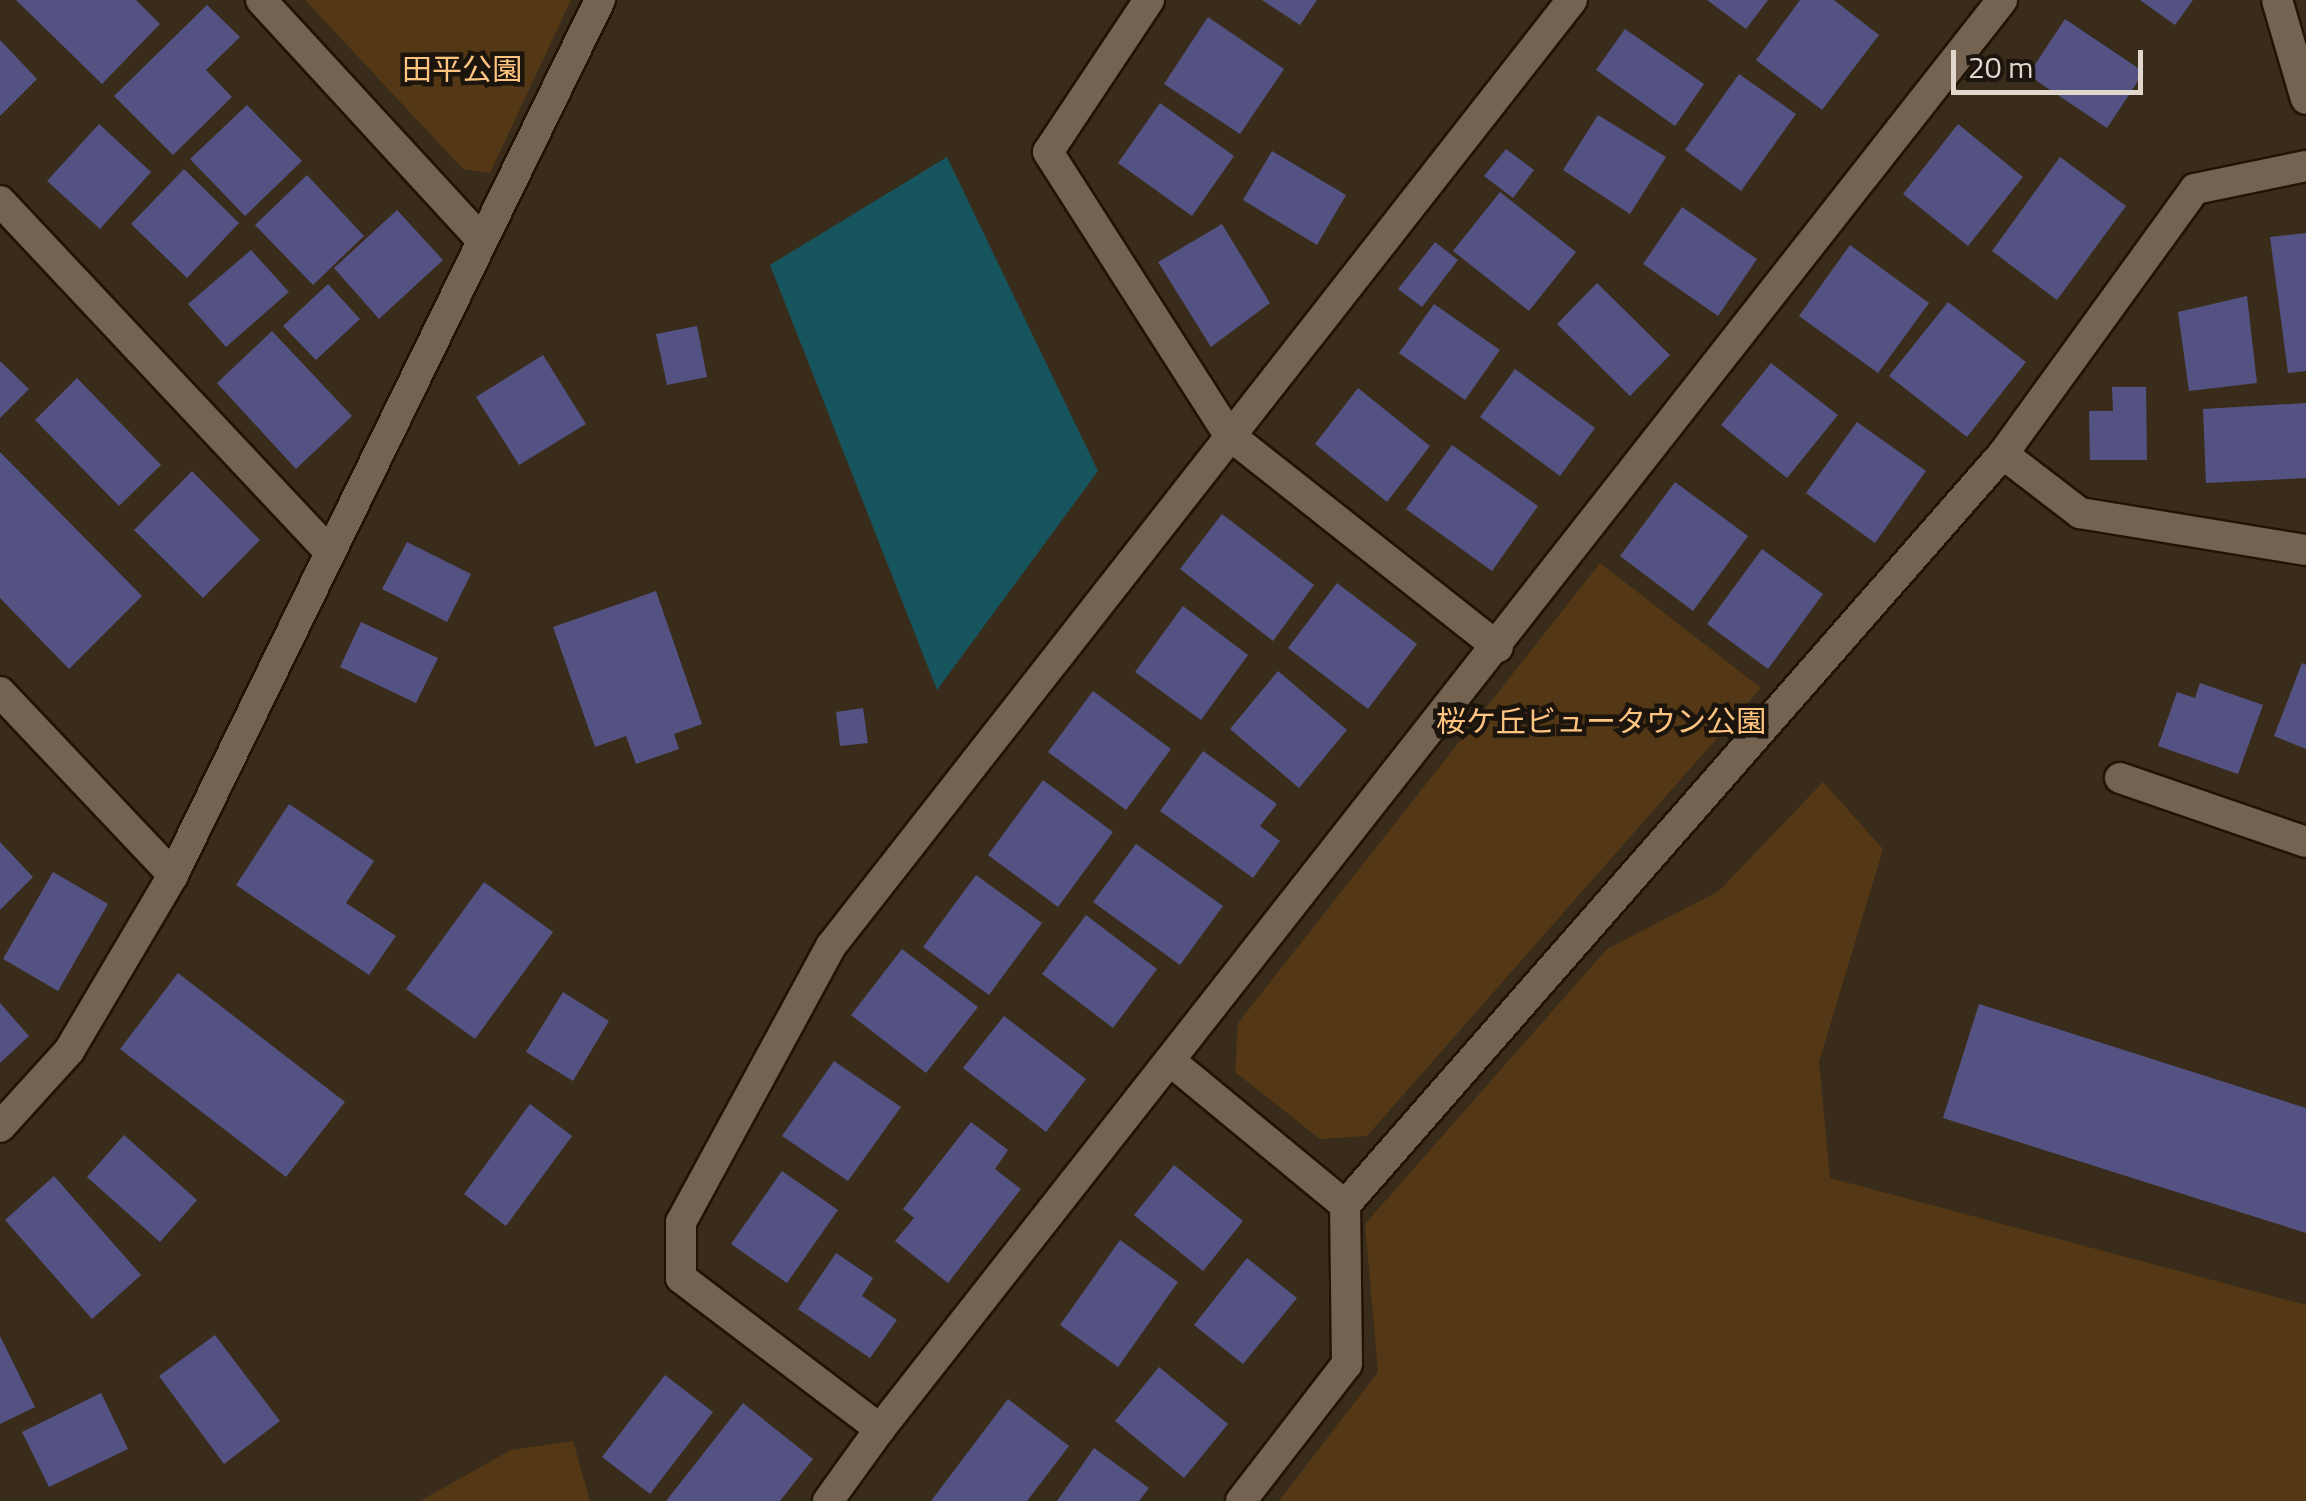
<!DOCTYPE html>
<meta charset="utf-8">
<style>
body{margin:0}
#map{position:relative;width:2306px;height:1501px;overflow:hidden;background:#3a2c1b;font-family:"Titillium Web","Noto Sans JP",sans-serif}
div>[style]{position:absolute}
.green>*{inset:0;background:#543815}
.water>*{inset:0;background:#17555e}
.building>*{inset:0;background:#535283}
.roads{filter:drop-shadow(2px 0 #211404) drop-shadow(-2px 0 #211404) drop-shadow(0 2px #211404) drop-shadow(0 -2px #211404)}
.street>*{height:30px;margin:-15px;padding:0 15px;transform-origin:15px;border-radius:15px;background:#746351}
span{translate:-50% -50%;white-space:nowrap;text-align:center;line-height:1.15;-webkit-text-stroke:9px #1c150e;paint-order:stroke}
.park-label{font-size:30px;color:#fec480}
.scale{position:absolute;left:1951px;top:50px;width:192px;height:45px;box-sizing:border-box;border:5px solid #e1d7cd;border-top:0;padding-left:12px;font-size:30px;line-height:35px;white-space:nowrap;color:#e1d7cd;-webkit-text-stroke:8px #1c150e;paint-order:stroke}
</style>
<div id="map">
<div class="green">
<i style="clip-path:polygon(305px 0,571px 0,490px 173px,463px 169px)"></i>
<i style="clip-path:polygon(1600px 563px,1761px 688px,1367px 1136px,1320px 1139px,1235px 1072px,1238px 1023px)"></i>
<i style="clip-path:polygon(1823px 782px,1883px 849px,1819px 1062px,1830px 1178px,2306px 1305px,2306px 1501px,1279px 1501px,1378px 1372px,1365px 1224px,1607px 949px,1719px 891px)"></i>
<i style="clip-path:polygon(573px 1441px,590px 1501px,420px 1501px,511px 1450px)"></i>
</div>
<div class="water">
<i style="clip-path:polygon(947px 157px,1098px 471px,937px 690px,770px 265px)"></i>
</div>
<div class="building">
<i style="clip-path:polygon(16px 0,136px 0,160px 24px,102px 84px)"></i>
<i style="clip-path:polygon(1262px 0,1317px 0,1300px 25px)"></i>
<i style="clip-path:polygon(1707px 0,1768px 0,1746px 29px)"></i>
<i style="clip-path:polygon(1800px 0,1834px 0,1879px 35px,1822px 110px,1756px 60px)"></i>
<i style="clip-path:polygon(2140px 0,2193px 0,2175px 25px)"></i>
<i style="clip-path:polygon(207px 5px,240px 37px,206px 70px,232px 97px,173px 155px,114px 96px)"></i>
<i style="clip-path:polygon(1208px 17px,1284px 69px,1240px 134px,1164px 84px)"></i>
<i style="clip-path:polygon(2065px 19px,2144px 72px,2107px 128px,2028px 75px)"></i>
<i style="clip-path:polygon(1625px 29px,1704px 84px,1675px 126px,1596px 70px)"></i>
<i style="clip-path:polygon(0 40px,37px 79px,0 116px)"></i>
<i style="clip-path:polygon(1739px 74px,1796px 114px,1741px 191px,1685px 150px)"></i>
<i style="clip-path:polygon(1160px 103px,1234px 156px,1192px 216px,1118px 163px)"></i>
<i style="clip-path:polygon(247px 105px,302px 161px,245px 216px,190px 159px)"></i>
<i style="clip-path:polygon(1598px 115px,1666px 157px,1630px 214px,1563px 170px)"></i>
<i style="clip-path:polygon(99px 124px,151px 172px,100px 229px,47px 181px)"></i>
<i style="clip-path:polygon(1958px 124px,2023px 177px,1968px 246px,1903px 194px)"></i>
<i style="clip-path:polygon(1506px 149px,1534px 170px,1513px 198px,1484px 176px)"></i>
<i style="clip-path:polygon(1272px 151px,1346px 195px,1317px 245px,1243px 200px)"></i>
<i style="clip-path:polygon(2060px 157px,2126px 206px,2057px 300px,1992px 251px)"></i>
<i style="clip-path:polygon(184px 169px,239px 223px,187px 278px,131px 224px)"></i>
<i style="clip-path:polygon(307px 175px,364px 236px,313px 285px,255px 225px)"></i>
<i style="clip-path:polygon(1500px 192px,1576px 252px,1529px 311px,1453px 251px)"></i>
<i style="clip-path:polygon(1682px 207px,1757px 259px,1718px 316px,1643px 264px)"></i>
<i style="clip-path:polygon(397px 210px,443px 260px,379px 319px,334px 268px)"></i>
<i style="clip-path:polygon(1222px 224px,1270px 303px,1211px 347px,1158px 262px)"></i>
<i style="clip-path:polygon(2306px 233px,2306px 371px,2288px 373px,2270px 237px)"></i>
<i style="clip-path:polygon(1435px 242px,1458px 260px,1422px 307px,1398px 289px)"></i>
<i style="clip-path:polygon(1850px 245px,1929px 303px,1878px 373px,1799px 316px)"></i>
<i style="clip-path:polygon(251px 250px,289px 292px,226px 347px,188px 304px)"></i>
<i style="clip-path:polygon(1597px 283px,1670px 355px,1630px 396px,1557px 324px)"></i>
<i style="clip-path:polygon(328px 284px,360px 319px,316px 360px,283px 326px)"></i>
<i style="clip-path:polygon(2247px 296px,2257px 383px,2189px 391px,2178px 312px)"></i>
<i style="clip-path:polygon(1948px 302px,2026px 362px,1967px 437px,1889px 376px)"></i>
<i style="clip-path:polygon(1434px 304px,1500px 350px,1465px 400px,1399px 353px)"></i>
<i style="clip-path:polygon(697px 326px,707px 377px,667px 385px,656px 334px)"></i>
<i style="clip-path:polygon(272px 331px,352px 416px,296px 469px,217px 383px)"></i>
<i style="clip-path:polygon(543px 355px,586px 424px,519px 465px,476px 397px)"></i>
<i style="clip-path:polygon(0 361px,29px 389px,0 418px)"></i>
<i style="clip-path:polygon(1771px 363px,1838px 415px,1787px 478px,1721px 425px)"></i>
<i style="clip-path:polygon(1515px 369px,1595px 428px,1560px 476px,1480px 417px)"></i>
<i style="clip-path:polygon(77px 378px,161px 465px,119px 506px,35px 420px)"></i>
<i style="clip-path:polygon(2112px 387px,2146px 387px,2147px 460px,2090px 460px,2089px 411px,2113px 411px)"></i>
<i style="clip-path:polygon(1358px 388px,1430px 446px,1387px 502px,1315px 444px)"></i>
<i style="clip-path:polygon(2306px 403px,2306px 478px,2206px 483px,2203px 409px)"></i>
<i style="clip-path:polygon(1857px 422px,1926px 471px,1875px 543px,1806px 493px)"></i>
<i style="clip-path:polygon(1452px 445px,1538px 506px,1492px 571px,1406px 509px)"></i>
<i style="clip-path:polygon(0 452px,142px 596px,69px 669px,0 598px)"></i>
<i style="clip-path:polygon(192px 471px,260px 540px,203px 598px,134px 530px)"></i>
<i style="clip-path:polygon(1675px 482px,1748px 536px,1693px 611px,1620px 556px)"></i>
<i style="clip-path:polygon(1222px 514px,1314px 585px,1273px 641px,1180px 569px)"></i>
<i style="clip-path:polygon(407px 542px,471px 574px,447px 622px,382px 589px)"></i>
<i style="clip-path:polygon(1762px 549px,1823px 594px,1768px 669px,1707px 624px)"></i>
<i style="clip-path:polygon(1337px 583px,1417px 644px,1368px 709px,1288px 648px)"></i>
<i style="clip-path:polygon(656px 591px,702px 724px,674px 734px,679px 749px,636px 764px,626px 736px,595px 747px,553px 627px)"></i>
<i style="clip-path:polygon(1183px 606px,1248px 655px,1201px 720px,1135px 672px)"></i>
<i style="clip-path:polygon(361px 622px,438px 658px,416px 703px,340px 667px)"></i>
<i style="clip-path:polygon(2302px 663px,2306px 665px,2306px 749px,2274px 736px)"></i>
<i style="clip-path:polygon(1278px 671px,1347px 730px,1299px 788px,1230px 729px)"></i>
<i style="clip-path:polygon(2200px 683px,2263px 705px,2238px 774px,2158px 746px,2177px 692px,2195px 698px)"></i>
<i style="clip-path:polygon(1093px 691px,1171px 749px,1126px 810px,1048px 752px)"></i>
<i style="clip-path:polygon(863px 708px,868px 743px,840px 746px,836px 712px)"></i>
<i style="clip-path:polygon(1203px 751px,1277px 804px,1260px 826px,1280px 841px,1253px 878px,1160px 811px)"></i>
<i style="clip-path:polygon(1043px 780px,1113px 832px,1058px 907px,988px 855px)"></i>
<i style="clip-path:polygon(289px 804px,374px 861px,346px 903px,396px 936px,369px 975px,236px 885px)"></i>
<i style="clip-path:polygon(0 842px,33px 877px,0 910px)"></i>
<i style="clip-path:polygon(1136px 844px,1223px 906px,1180px 965px,1093px 902px)"></i>
<i style="clip-path:polygon(53px 872px,108px 904px,58px 991px,3px 959px)"></i>
<i style="clip-path:polygon(976px 875px,1042px 923px,989px 995px,923px 947px)"></i>
<i style="clip-path:polygon(484px 882px,553px 932px,475px 1039px,406px 989px)"></i>
<i style="clip-path:polygon(1086px 915px,1157px 969px,1113px 1028px,1042px 974px)"></i>
<i style="clip-path:polygon(902px 949px,978px 1007px,926px 1073px,851px 1015px)"></i>
<i style="clip-path:polygon(178px 973px,345px 1102px,286px 1177px,120px 1049px)"></i>
<i style="clip-path:polygon(563px 992px,609px 1021px,573px 1081px,526px 1052px)"></i>
<i style="clip-path:polygon(0 1003px,29px 1036px,0 1063px)"></i>
<i style="clip-path:polygon(1979px 1004px,2306px 1108px,2306px 1233px,1943px 1118px)"></i>
<i style="clip-path:polygon(1004px 1016px,1086px 1079px,1046px 1132px,963px 1068px)"></i>
<i style="clip-path:polygon(834px 1061px,901px 1107px,848px 1181px,782px 1136px)"></i>
<i style="clip-path:polygon(530px 1104px,572px 1136px,506px 1226px,464px 1194px)"></i>
<i style="clip-path:polygon(971px 1122px,1008px 1150px,995px 1169px,1021px 1189px,948px 1283px,895px 1241px,914px 1218px,903px 1209px)"></i>
<i style="clip-path:polygon(124px 1135px,197px 1200px,160px 1242px,87px 1177px)"></i>
<i style="clip-path:polygon(1174px 1165px,1243px 1221px,1203px 1271px,1134px 1215px)"></i>
<i style="clip-path:polygon(782px 1171px,838px 1210px,787px 1283px,731px 1244px)"></i>
<i style="clip-path:polygon(54px 1176px,141px 1275px,92px 1319px,5px 1220px)"></i>
<i style="clip-path:polygon(1120px 1240px,1178px 1282px,1118px 1367px,1060px 1325px)"></i>
<i style="clip-path:polygon(836px 1253px,873px 1278px,862px 1296px,897px 1320px,870px 1358px,798px 1309px)"></i>
<i style="clip-path:polygon(1247px 1258px,1297px 1298px,1243px 1364px,1194px 1325px)"></i>
<i style="clip-path:polygon(215px 1335px,280px 1421px,224px 1464px,159px 1376px)"></i>
<i style="clip-path:polygon(0 1336px,35px 1407px,0 1424px)"></i>
<i style="clip-path:polygon(1159px 1367px,1228px 1424px,1184px 1478px,1115px 1421px)"></i>
<i style="clip-path:polygon(665px 1375px,713px 1412px,650px 1494px,602px 1457px)"></i>
<i style="clip-path:polygon(101px 1393px,128px 1449px,49px 1487px,22px 1432px)"></i>
<i style="clip-path:polygon(1008px 1399px,1069px 1446px,1027px 1501px,931px 1501px)"></i>
<i style="clip-path:polygon(743px 1403px,813px 1459px,780px 1501px,666px 1501px)"></i>
<i style="clip-path:polygon(1094px 1448px,1149px 1488px,1139px 1501px,1057px 1501px)"></i>
</div>
<div class="roads">
<div class="street">
<i style="left:261px;top:0;width:326px;rotate:47.4deg"></i>
<i style="left:1149px;top:0;width:182px;rotate:123.6deg"></i>
<i style="left:1048px;top:152px;width:335px;rotate:57.4deg"></i>
<i style="left:1228px;top:434px;width:344px;rotate:38.3deg"></i>
<i style="left:1572px;top:0;width:1202px;rotate:128.07deg"></i>
<i style="left:831px;top:946px;width:314px;rotate:118.5deg"></i>
<i style="left:681px;top:1222px;width:56px;rotate:90deg"></i>
<i style="left:681px;top:1278px;width:250px;rotate:37.2deg"></i>
<i style="left:880px;top:1429px;width:1817px;rotate:-51.86deg"></i>
<i style="left:2277px;top:0;width:103px;rotate:73.7deg"></i>
<i style="left:0;top:201px;width:482px;rotate:46.8deg"></i>
<i style="left:2003px;top:454px;width:97px;rotate:37.5deg"></i>
<i style="left:2080px;top:513px;width:229px;rotate:9.3deg"></i>
<i style="left:0;top:692px;width:252px;rotate:46.6deg"></i>
<i style="left:2120px;top:778px;width:197px;rotate:19deg"></i>
<i style="left:1174px;top:1064px;width:222px;rotate:39.5deg"></i>
<i style="left:0;top:1127px;width:103px;rotate:-47.8deg"></i>
<i style="left:69px;top:1051px;width:204px;rotate:-59.4deg"></i>
<i style="left:173px;top:875px;width:974px;rotate:-63.99deg"></i>
<i style="left:828px;top:1501px;width:89px;rotate:-54.2deg"></i>
<i style="left:1241px;top:1501px;width:173px;rotate:-52.3deg"></i>
<i style="left:1347px;top:1364px;width:159px;rotate:-90.7deg"></i>
<i style="left:1345px;top:1205px;width:998px;rotate:-48.78deg"></i>
<i style="left:2003px;top:454px;width:327px;rotate:-54.1deg"></i>
<i style="left:2195px;top:189px;width:113px;rotate:-11.7deg"></i>
</div>
</div>
<div class="park-label">
<span style="left:462px;top:69px">田平公園</span>
<span style="left:1601px;top:721px">桜ケ丘ビュータウン公園</span>
</div>
<div class="scale">20 m</div>
</div>
